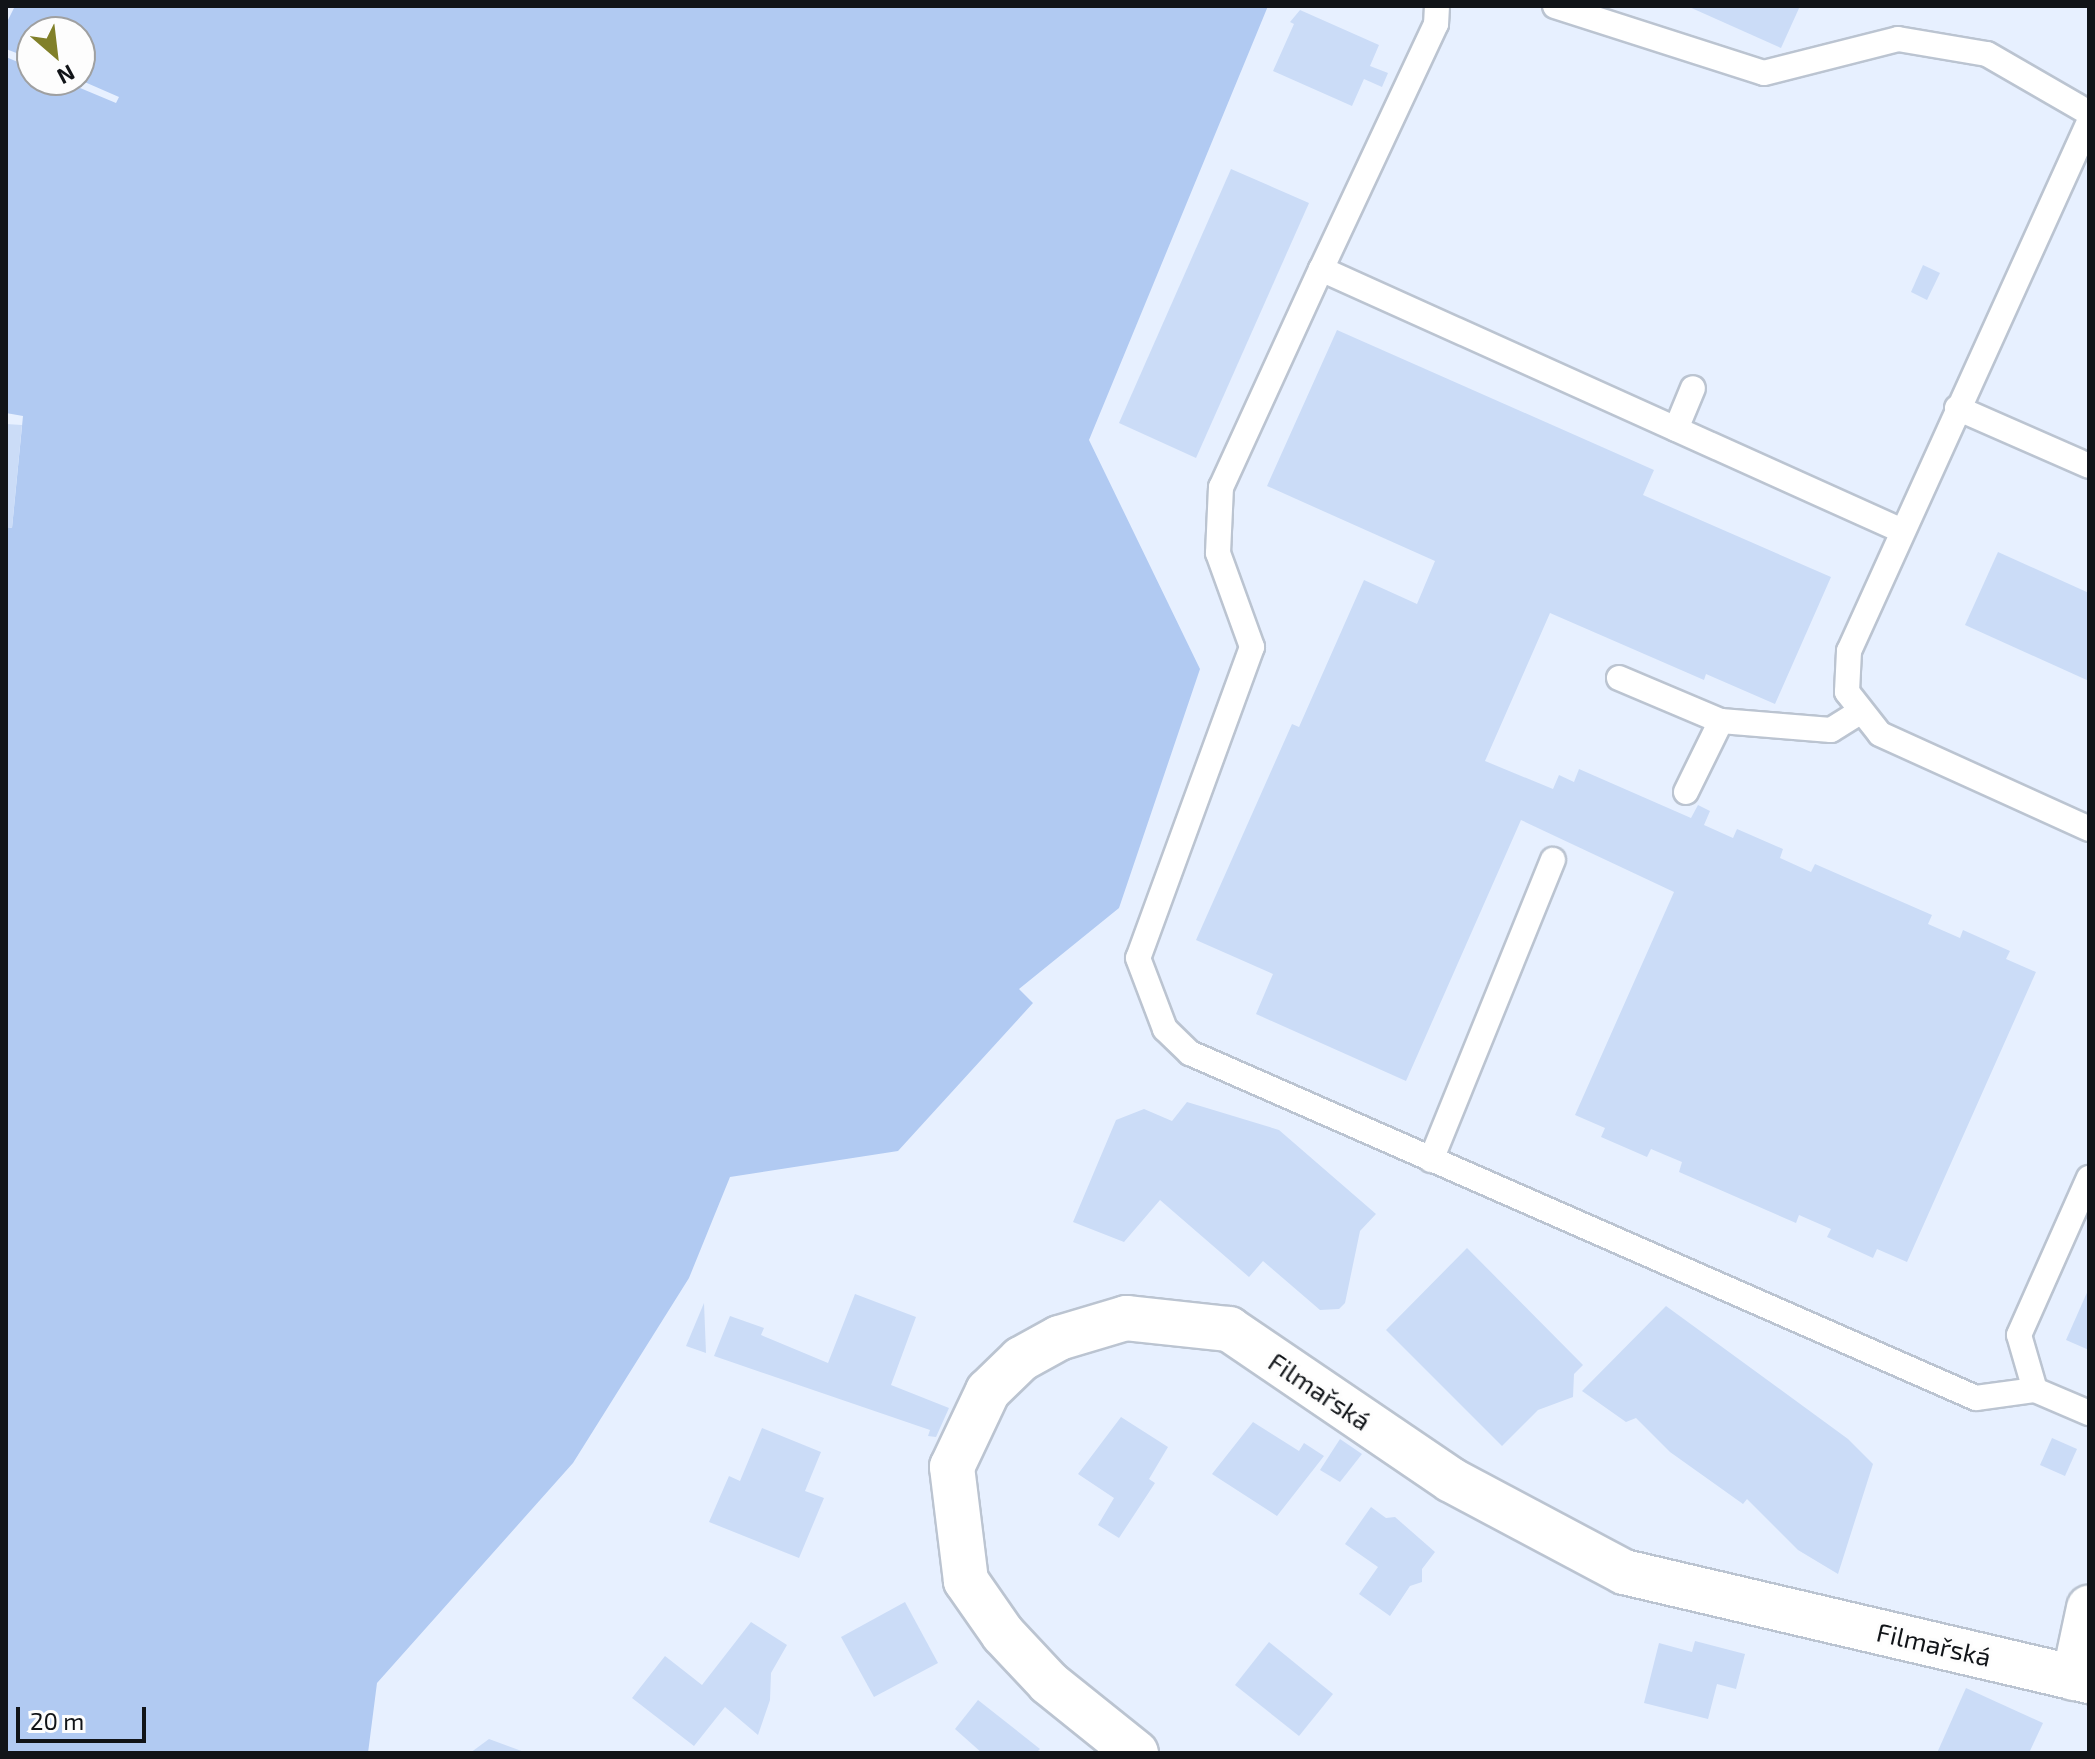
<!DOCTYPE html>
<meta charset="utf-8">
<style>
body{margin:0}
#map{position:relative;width:2095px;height:1759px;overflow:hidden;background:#e7f0ff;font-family:"Exo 2",sans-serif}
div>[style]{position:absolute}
.green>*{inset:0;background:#b1caf2}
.building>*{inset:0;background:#cbdcf7}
.roads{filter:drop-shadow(2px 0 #bbc4d1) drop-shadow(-2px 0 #bbc4d1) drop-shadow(0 2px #bbc4d1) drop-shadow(0 -2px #bbc4d1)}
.service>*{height:24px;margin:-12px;padding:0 12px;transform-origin:12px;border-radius:12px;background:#fff}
.minor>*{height:44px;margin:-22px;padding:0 22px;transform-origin:22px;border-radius:22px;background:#fff}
span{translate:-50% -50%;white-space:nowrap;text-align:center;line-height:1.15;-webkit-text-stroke:6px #fdfdfd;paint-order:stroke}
.street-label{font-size:26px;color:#111418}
.frame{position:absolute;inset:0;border:8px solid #111418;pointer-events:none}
.north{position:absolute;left:16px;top:16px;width:80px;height:80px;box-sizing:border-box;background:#fdfdfd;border:2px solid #9fa0a1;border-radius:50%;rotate:152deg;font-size:22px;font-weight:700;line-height:32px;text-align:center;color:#111418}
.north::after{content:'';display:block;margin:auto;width:28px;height:36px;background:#818029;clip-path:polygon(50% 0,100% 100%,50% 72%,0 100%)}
.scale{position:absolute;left:16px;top:1707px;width:130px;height:36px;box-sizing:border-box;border:4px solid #111418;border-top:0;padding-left:10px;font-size:24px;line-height:28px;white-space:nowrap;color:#111418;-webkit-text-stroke:6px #fdfdfd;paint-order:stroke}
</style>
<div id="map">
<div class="green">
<i style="clip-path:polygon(15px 6px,1268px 6px,1089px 440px,1200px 669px,1119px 908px,1019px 989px,1033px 1003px,898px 1151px,730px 1177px,689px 1278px,573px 1463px,377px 1683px,368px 1753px,6px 1753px,6px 527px,12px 528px,23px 416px,6px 413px,6px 57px,32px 68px,32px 80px,61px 80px,116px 103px,119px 97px,80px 80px,80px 32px,32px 32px,32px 59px,6px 49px,6px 24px)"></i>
</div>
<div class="building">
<i style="clip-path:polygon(1687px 6px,1800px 6px,1781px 48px)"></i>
<i style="clip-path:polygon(1300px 10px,1379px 45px,1370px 66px,1388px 73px,1382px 87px,1364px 79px,1352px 106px,1273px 71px,1294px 24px,1290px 22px)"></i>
<i style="clip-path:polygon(1231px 169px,1309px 203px,1196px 458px,1119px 423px)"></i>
<i style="clip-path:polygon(1923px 265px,1940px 273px,1927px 300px,1911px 292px)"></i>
<i style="clip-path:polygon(1337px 330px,1654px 470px,1643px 495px,1831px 577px,1775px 704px,1706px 674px,1704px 680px,1550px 613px,1485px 761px,1553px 789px,1559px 775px,1574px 782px,1579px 769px,1691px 818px,1698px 805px,1710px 811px,1704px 825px,1733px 838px,1737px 829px,1783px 849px,1780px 858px,1811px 872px,1815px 864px,1932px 915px,1928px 924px,1960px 938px,1963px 930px,2010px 951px,2006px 959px,2036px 972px,1907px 1262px,1877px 1249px,1873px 1258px,1827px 1237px,1831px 1229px,1799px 1215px,1796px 1223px,1679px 1172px,1682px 1162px,1651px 1149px,1647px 1157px,1601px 1137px,1605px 1128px,1575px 1115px,1674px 892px,1521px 820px,1406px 1081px,1256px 1014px,1273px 974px,1196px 940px,1292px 724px,1299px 727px,1364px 580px,1417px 604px,1435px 561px,1267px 486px)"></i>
<i style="clip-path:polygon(6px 424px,22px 425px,12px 528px,6px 527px)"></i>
<i style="clip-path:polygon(1998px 552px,2089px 593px,2089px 681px,1965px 625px)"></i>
<i style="clip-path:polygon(1187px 1102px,1279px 1130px,1376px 1214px,1360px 1231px,1345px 1303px,1339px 1309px,1320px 1310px,1263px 1261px,1249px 1277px,1160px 1200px,1124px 1242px,1073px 1222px,1116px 1120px,1144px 1109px,1172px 1121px)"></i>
<i style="clip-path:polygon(1467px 1248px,1583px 1365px,1574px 1374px,1573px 1397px,1538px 1410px,1502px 1446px,1386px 1330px)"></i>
<i style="clip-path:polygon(2089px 1288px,2089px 1350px,2066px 1340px)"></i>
<i style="clip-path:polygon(855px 1294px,916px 1317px,891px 1385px,949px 1408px,936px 1437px,928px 1436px,930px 1430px,714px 1356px,730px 1316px,764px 1328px,761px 1335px,828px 1363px)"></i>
<i style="clip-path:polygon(704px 1303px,706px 1353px,686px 1346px)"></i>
<i style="clip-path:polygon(1666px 1306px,1848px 1439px,1873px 1464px,1838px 1574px,1798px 1550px,1747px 1499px,1743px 1504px,1670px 1452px,1636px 1418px,1626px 1422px,1582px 1391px)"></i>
<i style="clip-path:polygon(1121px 1417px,1168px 1447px,1149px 1479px,1155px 1483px,1119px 1538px,1098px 1525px,1114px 1498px,1078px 1474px)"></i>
<i style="clip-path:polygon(1253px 1422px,1299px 1451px,1304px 1443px,1324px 1456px,1277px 1516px,1212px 1474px)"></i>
<i style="clip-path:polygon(762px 1428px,821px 1452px,805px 1491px,824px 1498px,799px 1558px,709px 1522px,729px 1476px,740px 1481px)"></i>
<i style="clip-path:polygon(2052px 1438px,2077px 1449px,2065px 1476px,2040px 1465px)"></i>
<i style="clip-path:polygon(1340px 1439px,1362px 1454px,1340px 1482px,1320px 1470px)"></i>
<i style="clip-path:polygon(1371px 1507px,1386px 1518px,1395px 1517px,1435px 1552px,1422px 1569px,1422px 1582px,1410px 1586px,1390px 1616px,1359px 1594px,1378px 1567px,1345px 1544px)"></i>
<i style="clip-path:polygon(905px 1602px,938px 1663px,874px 1697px,841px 1637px)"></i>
<i style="clip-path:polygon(751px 1622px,787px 1645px,771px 1673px,770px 1700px,758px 1735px,725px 1707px,694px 1746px,632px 1698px,665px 1656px,702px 1685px)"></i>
<i style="clip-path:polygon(1695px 1641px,1745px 1654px,1736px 1689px,1717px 1684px,1708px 1719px,1644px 1703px,1659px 1643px,1692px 1652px)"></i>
<i style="clip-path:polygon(1269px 1642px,1333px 1694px,1299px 1736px,1235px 1685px)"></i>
<i style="clip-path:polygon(1966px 1688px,2043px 1723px,2029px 1753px,1937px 1753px)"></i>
<i style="clip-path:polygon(978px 1700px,1040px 1749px,1036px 1753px,982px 1753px,955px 1729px)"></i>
<i style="clip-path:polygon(489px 1739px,527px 1753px,470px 1753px)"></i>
</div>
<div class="roads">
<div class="service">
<i style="left:1437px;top:6px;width:18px;rotate:93deg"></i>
<i style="left:1436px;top:24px;width:271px;rotate:115.1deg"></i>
<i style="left:1321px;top:269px;width:635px;rotate:24.26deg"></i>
<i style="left:1555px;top:6px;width:219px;rotate:17.8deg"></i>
<i style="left:1764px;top:73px;width:138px;rotate:-14.2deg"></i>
<i style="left:1898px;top:39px;width:90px;rotate:9.6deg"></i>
<i style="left:1987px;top:54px;width:118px;rotate:30deg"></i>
<i style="left:2089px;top:122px;width:581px;rotate:114.4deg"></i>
<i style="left:1849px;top:651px;width:41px;rotate:92.8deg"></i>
<i style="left:1847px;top:692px;width:53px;rotate:51.8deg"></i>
<i style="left:1880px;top:734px;width:230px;rotate:24.4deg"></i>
<i style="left:1321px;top:269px;width:240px;rotate:114.6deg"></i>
<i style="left:1221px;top:487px;width:66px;rotate:92.6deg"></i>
<i style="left:1218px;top:553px;width:100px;rotate:70.1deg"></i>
<i style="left:1252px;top:647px;width:331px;rotate:110.1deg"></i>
<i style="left:1138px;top:958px;width:76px;rotate:69.2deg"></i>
<i style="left:1165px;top:1029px;width:35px;rotate:44deg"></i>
<i style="left:1190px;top:1053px;width:858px;rotate:23.7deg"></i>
<i style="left:1976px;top:1398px;width:60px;rotate:-7.7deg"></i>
<i style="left:2035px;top:1390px;width:59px;rotate:23.1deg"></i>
<i style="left:1957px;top:408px;width:144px;rotate:23.7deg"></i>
<i style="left:1676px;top:429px;width:44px;rotate:-67.5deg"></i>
<i style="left:1619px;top:678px;width:111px;rotate:22.9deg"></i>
<i style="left:1721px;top:721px;width:110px;rotate:4.7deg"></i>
<i style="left:1831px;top:730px;width:34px;rotate:-32deg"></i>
<i style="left:1686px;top:792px;width:79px;rotate:-63.8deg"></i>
<i style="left:1431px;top:1160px;width:324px;rotate:-67.9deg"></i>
<i style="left:2035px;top:1390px;width:57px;rotate:-106.2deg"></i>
<i style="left:2019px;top:1335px;width:172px;rotate:-66deg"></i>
</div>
<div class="minor">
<i style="left:2074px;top:1678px;width:72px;rotate:-77.9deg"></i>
<i style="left:1136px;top:1753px;width:112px;rotate:-141.2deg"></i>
<i style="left:1049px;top:1683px;width:67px;rotate:-133.2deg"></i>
<i style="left:1003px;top:1634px;width:65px;rotate:-124.9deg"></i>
<i style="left:966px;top:1581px;width:115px;rotate:-97deg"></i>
<i style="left:952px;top:1467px;width:84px;rotate:-64.7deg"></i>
<i style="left:988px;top:1391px;width:46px;rotate:-44.1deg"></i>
<i style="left:1021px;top:1359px;width:43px;rotate:-28.9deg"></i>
<i style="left:1059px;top:1338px;width:70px;rotate:-16.6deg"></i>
<i style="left:1126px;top:1318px;width:104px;rotate:6.1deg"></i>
<i style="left:1229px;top:1329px;width:268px;rotate:34.2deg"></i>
<i style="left:1451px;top:1480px;width:196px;rotate:28deg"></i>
<i style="left:1624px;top:1572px;width:478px;rotate:13.2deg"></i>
</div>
</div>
<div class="street-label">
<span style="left:1320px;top:1391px;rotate:34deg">Filmařská</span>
<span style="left:1934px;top:1644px;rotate:13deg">Filmařská</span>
</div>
<div class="frame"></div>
<div class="north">N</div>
<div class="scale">20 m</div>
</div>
